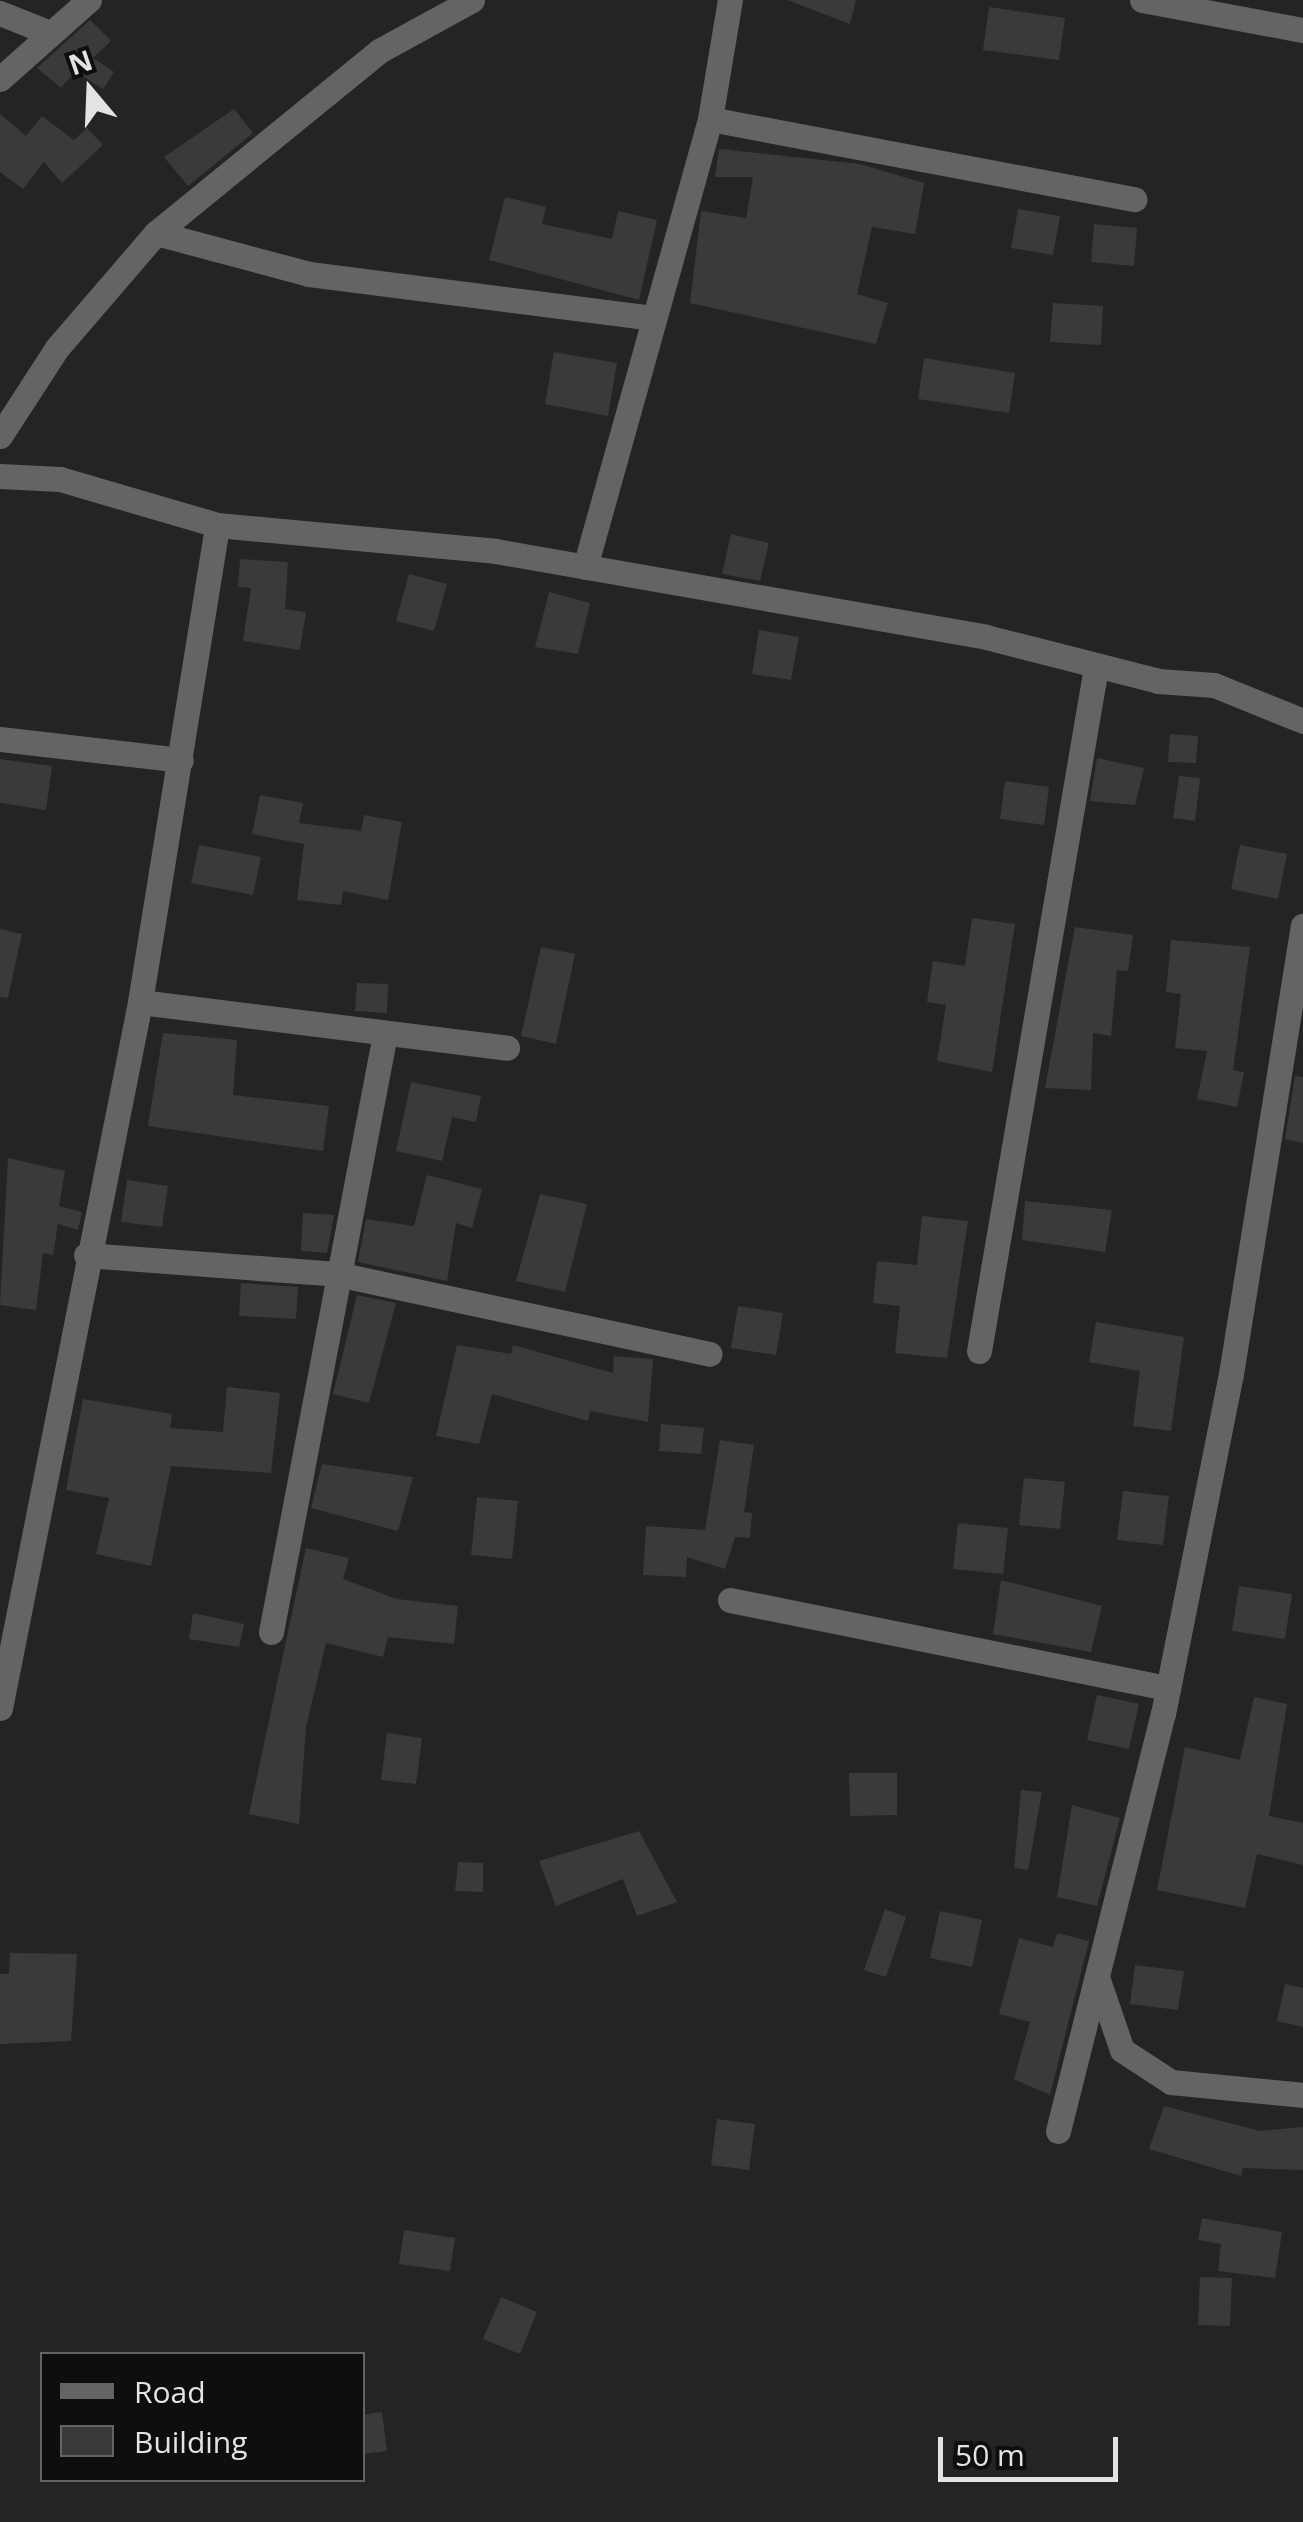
<!DOCTYPE html>
<style>
body{margin:0}
#map{position:relative;width:1303px;height:2522px;overflow:hidden;background:#242523;font-family:"Open Sans",sans-serif}
div>[style]{position:absolute}
.building>*{inset:0;background:#393b38}
.minor>*{height:25px;margin:-12.5px;padding:0 12.5px;transform-origin:12.5px;border-radius:12.5px;background:#636463}
span{translate:-50% -50%;white-space:nowrap;text-align:center;line-height:1.15;-webkit-text-stroke:9px #0e0e0d;paint-order:stroke}
.legend{position:absolute;left:40px;top:2352px;width:325px;height:130px;box-sizing:border-box;background:#0e0e0d;border:2px solid #636362;margin:0;padding:12px 18px;list-style:none;font-size:30px;color:#e2e3e2}
.legend li{display:flex;align-items:center;gap:20px;height:50px}
.legend b{width:50px;border:2px solid #636362}
.north{position:absolute;left:40px;top:40px;width:100px;height:100px;-webkit-text-stroke:8px #0e0e0d;paint-order:stroke;rotate:341deg;font-size:28px;font-weight:700;line-height:40px;text-align:center;color:#e2e3e2}
.north::after{content:'';display:block;margin:auto;width:35px;height:45px;background:#e2e3e2;clip-path:polygon(50% 0,100% 100%,50% 72%,0 100%)}
.scale{position:absolute;left:938px;top:2437px;width:180px;height:45px;box-sizing:border-box;border:5px solid #e2e3e2;border-top:0;padding-left:12px;font-size:30px;line-height:35px;white-space:nowrap;color:#e2e3e2;-webkit-text-stroke:8px #0e0e0d;paint-order:stroke}
</style>
<div id="map">
<div class="building">
<i style="clip-path:polygon(787px 0,856px 0,850px 24px)"></i>
<i style="clip-path:polygon(989px 7px,1065px 18px,1059px 60px,983px 50px)"></i>
<i style="clip-path:polygon(90px 20px,111px 41px,93px 58px,114px 72px,103px 89px,75px 71px,61px 88px,37px 68px)"></i>
<i style="clip-path:polygon(234px 109px,253px 133px,188px 186px,164px 157px)"></i>
<i style="clip-path:polygon(0 114px,26px 136px,42px 116px,74px 140px,87px 128px,103px 145px,62px 183px,44px 162px,23px 189px,0 172px)"></i>
<i style="clip-path:polygon(719px 149px,860px 164px,924px 183px,915px 234px,872px 227px,857px 294px,888px 303px,876px 344px,690px 303px,701px 211px,746px 218px,753px 177px,715px 177px)"></i>
<i style="clip-path:polygon(505px 197px,546px 207px,542px 224px,612px 239px,618px 211px,657px 220px,639px 300px,489px 260px)"></i>
<i style="clip-path:polygon(1018px 209px,1060px 216px,1053px 255px,1011px 248px)"></i>
<i style="clip-path:polygon(1094px 224px,1137px 228px,1134px 266px,1091px 262px)"></i>
<i style="clip-path:polygon(1053px 303px,1103px 306px,1101px 345px,1050px 342px)"></i>
<i style="clip-path:polygon(554px 352px,617px 363px,608px 416px,545px 404px)"></i>
<i style="clip-path:polygon(924px 358px,1015px 373px,1009px 413px,918px 399px)"></i>
<i style="clip-path:polygon(731px 534px,769px 543px,760px 581px,722px 574px)"></i>
<i style="clip-path:polygon(240px 559px,288px 562px,285px 609px,306px 612px,300px 650px,243px 641px,251px 588px,238px 587px)"></i>
<i style="clip-path:polygon(409px 574px,447px 584px,434px 631px,396px 621px)"></i>
<i style="clip-path:polygon(549px 592px,590px 603px,578px 654px,535px 647px)"></i>
<i style="clip-path:polygon(759px 630px,799px 637px,791px 680px,752px 674px)"></i>
<i style="clip-path:polygon(1170px 734px,1198px 736px,1196px 763px,1168px 762px)"></i>
<i style="clip-path:polygon(1097px 758px,1144px 768px,1135px 805px,1090px 801px)"></i>
<i style="clip-path:polygon(0 759px,52px 766px,46px 810px,0 803px)"></i>
<i style="clip-path:polygon(1179px 776px,1200px 778px,1195px 821px,1173px 818px)"></i>
<i style="clip-path:polygon(1005px 781px,1049px 787px,1044px 825px,1000px 819px)"></i>
<i style="clip-path:polygon(260px 795px,303px 803px,299px 823px,361px 831px,364px 815px,402px 822px,388px 900px,343px 891px,341px 905px,297px 900px,304px 844px,252px 834px)"></i>
<i style="clip-path:polygon(199px 845px,261px 857px,253px 895px,191px 883px)"></i>
<i style="clip-path:polygon(1240px 845px,1287px 854px,1278px 899px,1231px 889px)"></i>
<i style="clip-path:polygon(972px 918px,1015px 924px,992px 1072px,937px 1061px,946px 1005px,927px 1002px,933px 961px,965px 966px)"></i>
<i style="clip-path:polygon(1075px 927px,1133px 935px,1128px 971px,1117px 970px,1111px 1036px,1093px 1033px,1091px 1090px,1045px 1088px)"></i>
<i style="clip-path:polygon(0 929px,22px 934px,8px 998px,0 997px)"></i>
<i style="clip-path:polygon(1171px 940px,1250px 947px,1233px 1070px,1244px 1072px,1237px 1107px,1197px 1099px,1207px 1051px,1175px 1048px,1181px 994px,1166px 992px)"></i>
<i style="clip-path:polygon(541px 947px,575px 954px,556px 1044px,521px 1036px)"></i>
<i style="clip-path:polygon(357px 983px,388px 984px,387px 1013px,355px 1011px)"></i>
<i style="clip-path:polygon(163px 1033px,237px 1040px,233px 1095px,329px 1106px,323px 1151px,148px 1126px)"></i>
<i style="clip-path:polygon(1295px 1076px,1303px 1077px,1303px 1143px,1285px 1139px)"></i>
<i style="clip-path:polygon(411px 1082px,481px 1096px,476px 1122px,452px 1117px,442px 1161px,396px 1151px)"></i>
<i style="clip-path:polygon(8px 1158px,65px 1171px,59px 1206px,82px 1212px,78px 1230px,58px 1224px,53px 1255px,43px 1253px,36px 1310px,0 1305px)"></i>
<i style="clip-path:polygon(427px 1175px,482px 1189px,472px 1228px,456px 1223px,447px 1281px,358px 1262px,366px 1219px,414px 1226px)"></i>
<i style="clip-path:polygon(127px 1180px,168px 1186px,162px 1227px,121px 1222px)"></i>
<i style="clip-path:polygon(540px 1194px,587px 1204px,565px 1292px,516px 1281px)"></i>
<i style="clip-path:polygon(1025px 1201px,1112px 1210px,1105px 1252px,1022px 1240px)"></i>
<i style="clip-path:polygon(303px 1213px,334px 1215px,327px 1253px,301px 1251px)"></i>
<i style="clip-path:polygon(922px 1216px,968px 1221px,947px 1358px,895px 1353px,900px 1306px,873px 1303px,877px 1261px,917px 1265px)"></i>
<i style="clip-path:polygon(241px 1283px,298px 1287px,296px 1319px,239px 1316px)"></i>
<i style="clip-path:polygon(357px 1295px,396px 1303px,369px 1403px,333px 1394px)"></i>
<i style="clip-path:polygon(738px 1306px,783px 1313px,776px 1355px,731px 1348px)"></i>
<i style="clip-path:polygon(1096px 1322px,1184px 1337px,1171px 1431px,1133px 1426px,1140px 1371px,1089px 1362px)"></i>
<i style="clip-path:polygon(457px 1345px,511px 1354px,513px 1345px,613px 1373px,614px 1356px,653px 1359px,648px 1422px,590px 1411px,588px 1421px,492px 1394px,479px 1444px,436px 1436px)"></i>
<i style="clip-path:polygon(227px 1387px,280px 1393px,271px 1473px,171px 1466px,151px 1566px,96px 1554px,109px 1498px,66px 1490px,83px 1399px,172px 1414px,170px 1428px,223px 1432px)"></i>
<i style="clip-path:polygon(661px 1424px,704px 1428px,701px 1454px,659px 1451px)"></i>
<i style="clip-path:polygon(720px 1440px,754px 1445px,744px 1512px,752px 1513px,750px 1538px,735px 1537px,725px 1569px,687px 1557px,686px 1577px,643px 1575px,646px 1526px,705px 1530px)"></i>
<i style="clip-path:polygon(322px 1464px,413px 1477px,398px 1531px,311px 1508px)"></i>
<i style="clip-path:polygon(1024px 1478px,1065px 1482px,1060px 1529px,1019px 1525px)"></i>
<i style="clip-path:polygon(1123px 1491px,1169px 1496px,1163px 1545px,1117px 1540px)"></i>
<i style="clip-path:polygon(477px 1497px,518px 1501px,512px 1559px,471px 1555px)"></i>
<i style="clip-path:polygon(958px 1523px,1008px 1528px,1003px 1574px,953px 1569px)"></i>
<i style="clip-path:polygon(306px 1548px,349px 1558px,343px 1579px,397px 1599px,458px 1606px,454px 1644px,388px 1637px,383px 1657px,326px 1643px,306px 1727px,299px 1824px,249px 1814px)"></i>
<i style="clip-path:polygon(1001px 1580px,1102px 1606px,1091px 1652px,993px 1634px)"></i>
<i style="clip-path:polygon(1239px 1586px,1292px 1594px,1285px 1639px,1232px 1631px)"></i>
<i style="clip-path:polygon(193px 1613px,244px 1624px,239px 1647px,189px 1639px)"></i>
<i style="clip-path:polygon(1097px 1695px,1139px 1704px,1129px 1749px,1087px 1740px)"></i>
<i style="clip-path:polygon(1254px 1697px,1287px 1704px,1269px 1816px,1303px 1823px,1303px 1865px,1257px 1854px,1245px 1908px,1157px 1890px,1185px 1747px,1240px 1760px)"></i>
<i style="clip-path:polygon(387px 1733px,422px 1738px,416px 1784px,381px 1780px)"></i>
<i style="clip-path:polygon(849px 1773px,897px 1773px,897px 1815px,850px 1816px)"></i>
<i style="clip-path:polygon(1021px 1790px,1042px 1792px,1028px 1870px,1014px 1868px)"></i>
<i style="clip-path:polygon(1072px 1805px,1120px 1818px,1097px 1906px,1057px 1897px)"></i>
<i style="clip-path:polygon(639px 1831px,677px 1902px,637px 1916px,623px 1879px,556px 1906px,539px 1861px)"></i>
<i style="clip-path:polygon(458px 1862px,483px 1863px,483px 1892px,455px 1891px)"></i>
<i style="clip-path:polygon(885px 1909px,906px 1917px,886px 1977px,864px 1970px)"></i>
<i style="clip-path:polygon(940px 1911px,982px 1920px,972px 1967px,930px 1958px)"></i>
<i style="clip-path:polygon(1057px 1933px,1089px 1941px,1050px 2095px,1014px 2079px,1030px 2022px,999px 2014px,1019px 1938px,1053px 1947px)"></i>
<i style="clip-path:polygon(10px 1953px,77px 1954px,71px 2041px,0 2044px,0 1974px,9px 1974px)"></i>
<i style="clip-path:polygon(1135px 1965px,1184px 1971px,1178px 2010px,1130px 2004px)"></i>
<i style="clip-path:polygon(1285px 1984px,1303px 1988px,1303px 2027px,1277px 2021px)"></i>
<i style="clip-path:polygon(1164px 2106px,1260px 2131px,1303px 2127px,1303px 2170px,1243px 2168px,1241px 2176px,1149px 2149px)"></i>
<i style="clip-path:polygon(717px 2119px,755px 2124px,749px 2170px,711px 2165px)"></i>
<i style="clip-path:polygon(1202px 2218px,1282px 2232px,1275px 2278px,1218px 2271px,1221px 2244px,1198px 2240px)"></i>
<i style="clip-path:polygon(404px 2230px,455px 2238px,450px 2271px,399px 2264px)"></i>
<i style="clip-path:polygon(1200px 2277px,1232px 2278px,1230px 2326px,1198px 2325px)"></i>
<i style="clip-path:polygon(501px 2297px,537px 2312px,520px 2354px,483px 2339px)"></i>
<i style="clip-path:polygon(382px 2412px,387px 2451px,362px 2454px,362px 2415px)"></i>
</div>
<div class="minor">
<i style="left:1142px;top:0;width:164px;rotate:10.6deg"></i>
<i style="left:0;top:13px;width:54px;rotate:21.8deg"></i>
<i style="left:0;top:79px;width:119px;rotate:-41.6deg"></i>
<i style="left:710px;top:119px;width:432px;rotate:10.7deg"></i>
<i style="left:156px;top:233px;width:158px;rotate:15deg"></i>
<i style="left:309px;top:274px;width:348px;rotate:7.3deg"></i>
<i style="left:0;top:436px;width:105px;rotate:-57.1deg"></i>
<i style="left:57px;top:348px;width:152px;rotate:-49.3deg"></i>
<i style="left:156px;top:233px;width:288px;rotate:-39.2deg"></i>
<i style="left:379px;top:51px;width:106px;rotate:-28.7deg"></i>
<i style="left:0;top:476px;width:60px;rotate:2.9deg"></i>
<i style="left:60px;top:479px;width:164px;rotate:16.3deg"></i>
<i style="left:217px;top:525px;width:279px;rotate:5.3deg"></i>
<i style="left:495px;top:551px;width:498px;rotate:9.9deg"></i>
<i style="left:986px;top:637px;width:178px;rotate:14.3deg"></i>
<i style="left:1158px;top:681px;width:56px;rotate:4.1deg"></i>
<i style="left:1214px;top:685px;width:96px;rotate:22deg"></i>
<i style="left:585px;top:567px;width:465px;rotate:-74.4deg"></i>
<i style="left:710px;top:119px;width:121px;rotate:-80.5deg"></i>
<i style="left:0;top:739px;width:182px;rotate:6.6deg"></i>
<i style="left:140px;top:1002px;width:370px;rotate:7.1deg"></i>
<i style="left:86px;top:1255px;width:252px;rotate:4.3deg"></i>
<i style="left:337px;top:1274px;width:381px;rotate:12.1deg"></i>
<i style="left:979px;top:1351px;width:694px;rotate:-80.29deg"></i>
<i style="left:730px;top:1600px;width:447px;rotate:11.4deg"></i>
<i style="left:271px;top:1632px;width:609px;rotate:-79.21deg"></i>
<i style="left:0;top:1708px;width:720px;rotate:-78.78deg"></i>
<i style="left:140px;top:1002px;width:483px;rotate:-80.8deg"></i>
<i style="left:1097px;top:1977px;width:77px;rotate:71.1deg"></i>
<i style="left:1122px;top:2050px;width:59px;rotate:33.1deg"></i>
<i style="left:1171px;top:2082px;width:133px;rotate:5.6deg"></i>
<i style="left:1058px;top:2131px;width:430px;rotate:-75.9deg"></i>
<i style="left:1163px;top:1714px;width:347px;rotate:-78.7deg"></i>
<i style="left:1231px;top:1374px;width:454px;rotate:-80.9deg"></i>
</div>
<ul class="legend">
<li><b style="height:12px;background:#636463"></b>Road</li>
<li><b style="height:28px;background:#393b38"></b>Building</li>
</ul>
<div class="north">N</div>
<div class="scale">50 m</div>
</div>
